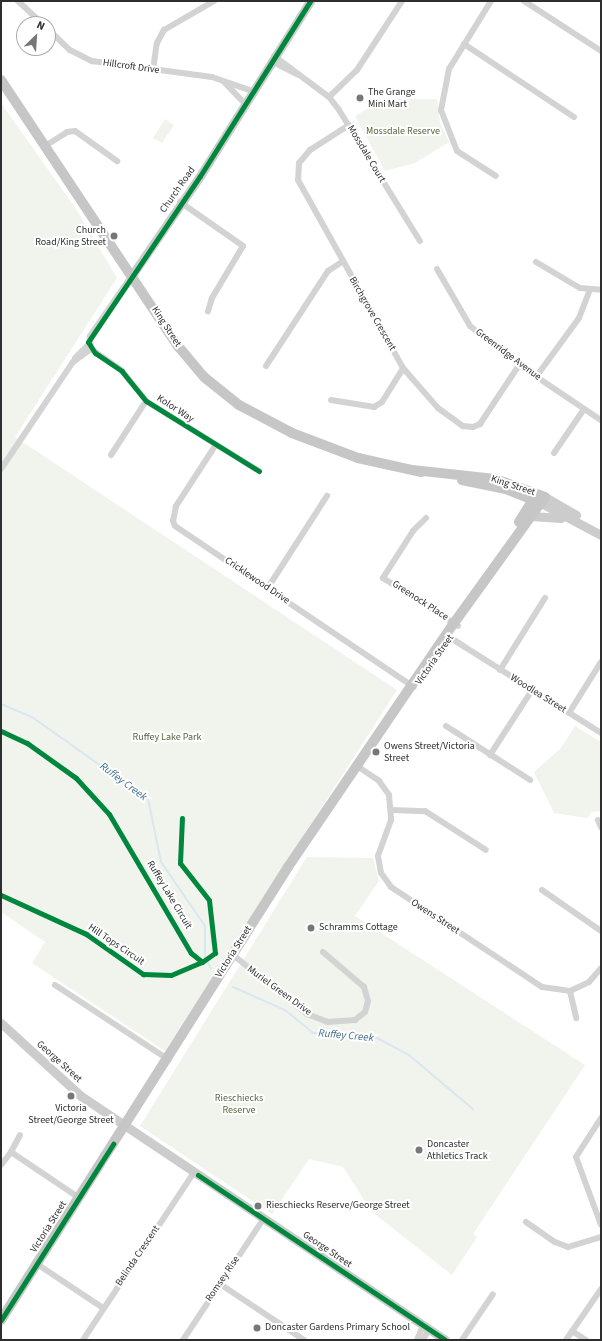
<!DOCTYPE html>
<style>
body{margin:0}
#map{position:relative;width:602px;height:1341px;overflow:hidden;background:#fff;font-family:"Source Sans 3",sans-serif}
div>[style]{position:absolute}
.green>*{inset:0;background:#f0f4ec}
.stream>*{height:2px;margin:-1px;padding:0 1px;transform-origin:1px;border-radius:1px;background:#d9e7f0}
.street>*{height:6px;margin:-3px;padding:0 3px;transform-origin:3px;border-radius:3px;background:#d3d3d3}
.secondary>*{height:9px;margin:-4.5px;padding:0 4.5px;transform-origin:4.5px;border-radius:4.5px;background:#ccc}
.primary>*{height:10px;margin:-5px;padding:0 5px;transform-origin:5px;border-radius:5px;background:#c6c6c6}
.cycleway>*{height:5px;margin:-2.5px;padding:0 2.5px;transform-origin:2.5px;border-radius:2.5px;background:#00873e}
.dots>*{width:11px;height:11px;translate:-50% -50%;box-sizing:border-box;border:2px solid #fff;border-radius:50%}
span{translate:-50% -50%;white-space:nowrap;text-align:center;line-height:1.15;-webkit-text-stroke:4px #fff;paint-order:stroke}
.street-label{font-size:10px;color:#2e2e2e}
.poi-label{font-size:10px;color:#2e2e2e}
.left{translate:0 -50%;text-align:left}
.right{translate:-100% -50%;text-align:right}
.park-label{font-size:10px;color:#51673d}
.water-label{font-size:11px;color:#3f6e8c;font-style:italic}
.frame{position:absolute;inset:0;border:2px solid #2e2e2e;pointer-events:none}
.north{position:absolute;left:16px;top:16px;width:40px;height:40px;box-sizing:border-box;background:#fff;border:1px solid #ababab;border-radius:50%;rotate:25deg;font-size:11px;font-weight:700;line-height:16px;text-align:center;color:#2e2e2e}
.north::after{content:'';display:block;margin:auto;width:14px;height:18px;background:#777;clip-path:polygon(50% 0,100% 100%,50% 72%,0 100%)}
</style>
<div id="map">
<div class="green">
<i style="clip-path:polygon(384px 99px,437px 99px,440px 123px,449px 142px,415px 163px,385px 171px,355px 116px)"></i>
<i style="clip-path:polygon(1px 103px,78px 212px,117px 278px,15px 437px,397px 690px,165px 1051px,32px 963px,45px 942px,1px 912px)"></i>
<i style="clip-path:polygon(165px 119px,174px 125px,162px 143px,153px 138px)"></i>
<i style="clip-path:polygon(575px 726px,601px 742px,601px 811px,592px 812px,587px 818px,554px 813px,534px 772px,561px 748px)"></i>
<i style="clip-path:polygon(307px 857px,373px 858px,379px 881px,355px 916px,585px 1065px,473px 1234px,477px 1237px,452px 1275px,371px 1211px,343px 1167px,309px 1159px,272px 1214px,140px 1126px)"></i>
</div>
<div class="stream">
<i style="left:1px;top:704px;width:34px;rotate:23deg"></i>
<i style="left:32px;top:717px;width:142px;rotate:35.3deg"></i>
<i style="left:148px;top:799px;width:64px;rotate:78.3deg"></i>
<i style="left:161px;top:862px;width:78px;rotate:55.5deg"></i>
<i style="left:205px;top:926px;width:31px;rotate:90deg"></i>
<i style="left:205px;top:957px;width:13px;rotate:63deg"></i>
<i style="left:233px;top:987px;width:57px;rotate:23.9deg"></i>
<i style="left:285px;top:1010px;width:36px;rotate:39deg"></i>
<i style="left:313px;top:1033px;width:64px;rotate:4.5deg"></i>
<i style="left:377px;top:1038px;width:36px;rotate:28deg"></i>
<i style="left:409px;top:1055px;width:84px;rotate:40.2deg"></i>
</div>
<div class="street">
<i style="left:18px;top:1px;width:34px;rotate:43deg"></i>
<i style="left:491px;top:1px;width:80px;rotate:121.7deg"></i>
<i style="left:449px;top:69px;width:42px;rotate:101deg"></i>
<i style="left:441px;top:110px;width:44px;rotate:68.7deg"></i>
<i style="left:457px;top:151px;width:46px;rotate:32.7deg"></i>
<i style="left:524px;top:1px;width:92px;rotate:33deg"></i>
<i style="left:48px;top:29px;width:30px;rotate:44deg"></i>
<i style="left:70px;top:50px;width:25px;rotate:27deg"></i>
<i style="left:92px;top:61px;width:121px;rotate:7.6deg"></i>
<i style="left:212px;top:77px;width:42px;rotate:19.3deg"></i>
<i style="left:464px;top:44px;width:132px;rotate:33.6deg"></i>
<i style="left:274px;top:56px;width:69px;rotate:36.7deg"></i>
<i style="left:329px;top:97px;width:16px;rotate:52deg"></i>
<i style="left:339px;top:110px;width:154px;rotate:58.3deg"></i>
<i style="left:271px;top:61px;width:30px;rotate:27deg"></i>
<i style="left:153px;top:70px;width:27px;rotate:-82deg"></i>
<i style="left:157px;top:43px;width:15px;rotate:-62deg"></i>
<i style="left:164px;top:30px;width:58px;rotate:-30.1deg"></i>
<i style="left:225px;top:83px;width:28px;rotate:46deg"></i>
<i style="left:329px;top:97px;width:39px;rotate:-44deg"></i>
<i style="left:357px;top:70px;width:82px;rotate:-56.9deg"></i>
<i style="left:349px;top:125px;width:46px;rotate:147.3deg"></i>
<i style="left:310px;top:150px;width:17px;rotate:130deg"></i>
<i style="left:299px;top:163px;width:17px;rotate:93deg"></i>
<i style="left:298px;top:180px;width:215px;rotate:60.8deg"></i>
<i style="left:403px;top:368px;width:53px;rotate:48.8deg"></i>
<i style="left:438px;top:408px;width:31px;rotate:36deg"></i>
<i style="left:463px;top:426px;width:10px;rotate:6deg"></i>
<i style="left:473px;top:427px;width:8px;rotate:-23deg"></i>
<i style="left:480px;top:424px;width:71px;rotate:-56.5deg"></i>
<i style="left:45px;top:146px;width:26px;rotate:-32deg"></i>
<i style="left:67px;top:132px;width:8px;rotate:-7deg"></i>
<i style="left:75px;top:131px;width:52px;rotate:35.5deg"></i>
<i style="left:180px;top:202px;width:77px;rotate:34.9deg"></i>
<i style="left:243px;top:246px;width:61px;rotate:120.8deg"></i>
<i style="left:212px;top:298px;width:14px;rotate:107deg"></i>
<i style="left:536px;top:262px;width:51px;rotate:30.6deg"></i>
<i style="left:580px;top:288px;width:21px;rotate:5deg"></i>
<i style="left:437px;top:269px;width:66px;rotate:59.9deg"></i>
<i style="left:470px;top:326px;width:63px;rotate:38.5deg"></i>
<i style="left:519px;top:365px;width:99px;rotate:33.9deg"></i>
<i style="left:132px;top:275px;width:74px;rotate:124.5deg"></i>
<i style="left:90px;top:336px;width:13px;rotate:86deg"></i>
<i style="left:91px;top:349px;width:38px;rotate:35deg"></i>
<i style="left:122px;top:371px;width:38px;rotate:51deg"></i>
<i style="left:146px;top:401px;width:133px;rotate:31.8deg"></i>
<i style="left:75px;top:358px;width:20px;rotate:-45deg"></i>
<i style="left:266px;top:366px;width:113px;rotate:-56.9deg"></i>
<i style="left:328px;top:271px;width:17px;rotate:-33deg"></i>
<i style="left:536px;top:377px;width:73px;rotate:-53.9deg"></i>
<i style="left:579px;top:318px;width:30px;rotate:-69deg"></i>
<i style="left:331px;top:400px;width:44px;rotate:9.2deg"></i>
<i style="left:374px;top:407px;width:9px;rotate:-32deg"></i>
<i style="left:382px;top:402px;width:40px;rotate:-58deg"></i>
<i style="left:215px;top:446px;width:72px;rotate:123deg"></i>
<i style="left:176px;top:506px;width:15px;rotate:101deg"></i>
<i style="left:173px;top:521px;width:5px;rotate:68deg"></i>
<i style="left:175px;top:526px;width:288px;rotate:34deg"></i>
<i style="left:554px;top:453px;width:53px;rotate:-55.7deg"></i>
<i style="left:111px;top:455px;width:64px;rotate:-57.1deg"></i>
<i style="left:1px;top:469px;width:129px;rotate:-56.1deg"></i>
<i style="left:73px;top:362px;width:22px;rotate:-36deg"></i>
<i style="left:426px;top:518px;width:18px;rotate:135deg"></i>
<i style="left:413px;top:531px;width:56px;rotate:122.6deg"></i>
<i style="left:383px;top:578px;width:89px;rotate:32.6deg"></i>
<i style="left:267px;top:589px;width:111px;rotate:-57.2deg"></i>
<i style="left:446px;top:635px;width:183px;rotate:32.3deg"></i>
<i style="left:448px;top:636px;width:20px;rotate:33deg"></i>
<i style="left:500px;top:670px;width:85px;rotate:-58deg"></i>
<i style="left:569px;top:713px;width:60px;rotate:-57.9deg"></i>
<i style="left:446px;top:726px;width:100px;rotate:32.7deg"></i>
<i style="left:490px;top:755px;width:77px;rotate:-57.1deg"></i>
<i style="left:357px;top:766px;width:27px;rotate:34deg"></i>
<i style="left:379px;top:781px;width:17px;rotate:54deg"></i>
<i style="left:389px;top:795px;width:25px;rotate:85deg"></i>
<i style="left:391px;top:820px;width:38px;rotate:110deg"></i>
<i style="left:378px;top:856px;width:17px;rotate:80deg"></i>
<i style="left:381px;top:873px;width:17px;rotate:54deg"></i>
<i style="left:391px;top:887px;width:181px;rotate:33.5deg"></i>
<i style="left:542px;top:987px;width:28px;rotate:8deg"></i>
<i style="left:570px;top:991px;width:21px;rotate:-25deg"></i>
<i style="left:589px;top:982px;width:18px;rotate:-49deg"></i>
<i style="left:392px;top:810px;width:33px;rotate:2deg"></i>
<i style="left:425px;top:811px;width:72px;rotate:32.6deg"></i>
<i style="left:598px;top:820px;width:8px;rotate:67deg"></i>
<i style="left:542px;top:890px;width:72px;rotate:34.8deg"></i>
<i style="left:233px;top:955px;width:95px;rotate:38.6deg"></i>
<i style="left:307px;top:1014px;width:22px;rotate:21deg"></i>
<i style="left:328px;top:1022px;width:27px;rotate:-4deg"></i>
<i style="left:355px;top:1020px;width:13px;rotate:-39deg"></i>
<i style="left:365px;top:1012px;width:11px;rotate:-75deg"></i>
<i style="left:368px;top:1001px;width:15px;rotate:-106deg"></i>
<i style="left:364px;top:987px;width:54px;rotate:-139.5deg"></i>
<i style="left:55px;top:985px;width:136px;rotate:33.3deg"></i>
<i style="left:570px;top:991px;width:28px;rotate:77deg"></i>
<i style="left:601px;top:1118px;width:46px;rotate:122.7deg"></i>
<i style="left:576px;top:1157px;width:72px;rotate:69.8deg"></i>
<i style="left:11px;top:1152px;width:19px;rotate:-62deg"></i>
<i style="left:1px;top:1165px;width:16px;rotate:-52deg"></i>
<i style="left:11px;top:1152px;width:81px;rotate:33.9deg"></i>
<i style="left:526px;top:1222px;width:35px;rotate:35deg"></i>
<i style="left:555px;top:1242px;width:14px;rotate:21deg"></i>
<i style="left:568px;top:1247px;width:34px;rotate:-17deg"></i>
<i style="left:37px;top:1264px;width:79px;rotate:33.7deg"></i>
<i style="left:220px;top:1284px;width:101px;rotate:33.7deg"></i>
<i style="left:572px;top:1331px;width:17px;rotate:33deg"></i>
<i style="left:83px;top:1340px;width:201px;rotate:-56.5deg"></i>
<i style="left:183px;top:1340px;width:146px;rotate:-56.4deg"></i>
<i style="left:417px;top:1340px;width:15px;rotate:-67deg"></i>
<i style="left:423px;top:1340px;width:13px;rotate:-61deg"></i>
<i style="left:462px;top:1340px;width:55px;rotate:-56deg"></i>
<i style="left:566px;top:1340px;width:62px;rotate:-55.5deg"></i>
</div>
<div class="secondary">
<i style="left:132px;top:275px;width:120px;rotate:-55.5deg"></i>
<i style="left:200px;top:176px;width:207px;rotate:-57.8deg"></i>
<i style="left:545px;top:497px;width:36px;rotate:30deg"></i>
<i style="left:541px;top:503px;width:68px;rotate:28.1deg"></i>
<i style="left:531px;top:516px;width:30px;rotate:4deg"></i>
<i style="left:1px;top:1023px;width:108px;rotate:42.4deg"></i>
<i style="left:81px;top:1096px;width:438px;rotate:33.8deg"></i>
</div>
<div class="primary">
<i style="left:1px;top:80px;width:320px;rotate:56.4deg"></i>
<i style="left:178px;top:346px;width:40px;rotate:50deg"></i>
<i style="left:204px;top:377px;width:45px;rotate:38.7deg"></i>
<i style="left:239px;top:405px;width:60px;rotate:27.8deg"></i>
<i style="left:292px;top:433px;width:71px;rotate:20.7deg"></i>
<i style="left:358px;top:458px;width:65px;rotate:12.5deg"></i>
<i style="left:462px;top:480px;width:45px;rotate:11.6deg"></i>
<i style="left:506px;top:489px;width:38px;rotate:22deg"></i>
<i style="left:519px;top:522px;width:32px;rotate:-58deg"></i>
<i style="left:1px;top:1320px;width:536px;rotate:-57.64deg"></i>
<i style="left:288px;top:867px;width:295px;rotate:-55.8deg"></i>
<i style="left:454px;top:623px;width:155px;rotate:-54.2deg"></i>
<i style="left:545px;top:497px;width:53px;rotate:-160.2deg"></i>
<i style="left:495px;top:479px;width:81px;rotate:-173.7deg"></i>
</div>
<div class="cycleway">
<i style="left:259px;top:471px;width:133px;rotate:-148.2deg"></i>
<i style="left:146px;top:401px;width:38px;rotate:-129deg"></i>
<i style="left:122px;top:371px;width:32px;rotate:-146deg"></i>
<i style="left:95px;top:353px;width:13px;rotate:-122deg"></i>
<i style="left:88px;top:342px;width:200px;rotate:-56deg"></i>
<i style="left:200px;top:176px;width:207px;rotate:-57.8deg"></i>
<i style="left:1px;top:731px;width:29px;rotate:25deg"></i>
<i style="left:27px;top:743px;width:60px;rotate:35.5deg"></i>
<i style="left:76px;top:778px;width:49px;rotate:47.5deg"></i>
<i style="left:109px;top:814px;width:161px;rotate:59.5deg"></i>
<i style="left:191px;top:953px;width:14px;rotate:39deg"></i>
<i style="left:1px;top:895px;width:94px;rotate:24.6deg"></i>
<i style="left:86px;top:934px;width:70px;rotate:35.1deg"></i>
<i style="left:143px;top:974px;width:28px;rotate:2deg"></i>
<i style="left:171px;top:975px;width:34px;rotate:-23deg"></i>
<i style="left:202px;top:962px;width:16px;rotate:-35deg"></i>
<i style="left:215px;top:953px;width:53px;rotate:-96.5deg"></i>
<i style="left:209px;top:900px;width:47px;rotate:-128.1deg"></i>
<i style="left:180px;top:863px;width:45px;rotate:-87.5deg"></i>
<i style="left:198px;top:1175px;width:297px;rotate:33.7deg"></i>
<i style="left:1px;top:1320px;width:209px;rotate:-57.5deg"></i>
</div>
<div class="dots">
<i style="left:360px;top:98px;background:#777"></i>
<i style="left:114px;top:236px;background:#777"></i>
<i style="left:376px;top:752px;background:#777"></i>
<i style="left:311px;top:928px;background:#777"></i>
<i style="left:71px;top:1096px;background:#777"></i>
<i style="left:419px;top:1150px;background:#777"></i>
<i style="left:258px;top:1206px;background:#777"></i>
<i style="left:257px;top:1328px;background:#777"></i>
</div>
<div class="street-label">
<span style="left:131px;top:67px;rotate:8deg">Hillcroft Drive</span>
<span style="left:366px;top:154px;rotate:59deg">Mossdale Court</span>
<span style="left:178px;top:190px;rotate:-55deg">Church Road</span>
<span style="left:372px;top:314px;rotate:60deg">Birchgrove Crescent</span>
<span style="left:166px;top:327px;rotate:57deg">King Street</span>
<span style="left:508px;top:355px;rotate:37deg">Greenridge Avenue</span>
<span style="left:175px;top:409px;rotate:33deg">Kolor Way</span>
<span style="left:513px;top:486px;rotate:18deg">King Street</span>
<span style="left:257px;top:581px;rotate:34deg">Cricklewood Drive</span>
<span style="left:420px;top:601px;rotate:33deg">Greenock Place</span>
<span style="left:435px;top:660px;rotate:-55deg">Victoria Street</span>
<span style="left:538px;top:694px;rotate:32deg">Woodlea Street</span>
<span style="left:169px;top:895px;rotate:59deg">Ruffey Lake Circuit</span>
<span style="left:435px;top:917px;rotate:33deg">Owens Street</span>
<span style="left:116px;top:945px;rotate:34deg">Hill Tops Circuit</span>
<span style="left:234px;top:952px;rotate:-58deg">Victoria Street</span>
<span style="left:279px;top:991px;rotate:36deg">Muriel Green Drive</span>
<span style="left:59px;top:1062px;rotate:42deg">George Street</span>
<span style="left:49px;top:1227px;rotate:-58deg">Victoria Street</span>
<span style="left:327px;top:1250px;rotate:34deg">George Street</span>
<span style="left:138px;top:1256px;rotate:-56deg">Belinda Crescent</span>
<span style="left:223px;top:1279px;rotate:-56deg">Romsey Rise</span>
</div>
<div class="poi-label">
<span class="left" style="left:368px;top:98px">The Grange<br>Mini Mart</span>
<span class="right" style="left:106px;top:236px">Church<br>Road/King Street</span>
<span class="left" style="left:384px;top:752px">Owens Street/Victoria<br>Street</span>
<span class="left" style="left:319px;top:928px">Schramms Cottage</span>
<span style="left:71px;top:1114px">Victoria<br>Street/George Street</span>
<span class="left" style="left:427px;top:1150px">Doncaster<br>Athletics Track</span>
<span class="left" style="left:266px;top:1206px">Rieschiecks Reserve/George Street</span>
<span class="left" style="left:265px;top:1328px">Doncaster Gardens Primary School</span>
</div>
<div class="park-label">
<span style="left:403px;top:132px">Mossdale Reserve</span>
<span style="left:167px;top:738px">Ruffey Lake Park</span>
<span style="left:239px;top:1104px">Rieschiecks<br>Reserve</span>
</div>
<div class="water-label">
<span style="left:123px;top:782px;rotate:37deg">Ruffey Creek</span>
<span style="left:346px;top:1036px;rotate:5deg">Ruffey Creek</span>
</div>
<div class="frame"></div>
<div class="north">N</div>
</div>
